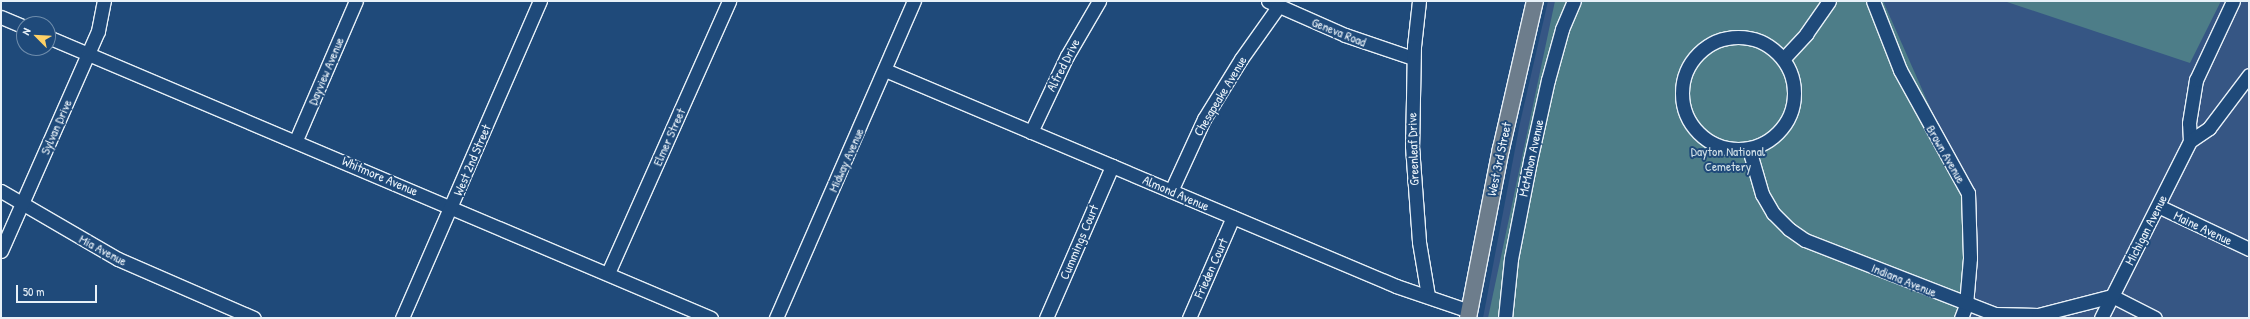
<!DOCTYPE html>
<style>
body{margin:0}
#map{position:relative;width:2250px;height:319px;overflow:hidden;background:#1f4a7a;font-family:"Patrick Hand",sans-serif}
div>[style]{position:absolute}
.built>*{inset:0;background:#365684}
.green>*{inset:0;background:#4d7d88}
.roads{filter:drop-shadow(1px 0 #e8f1f8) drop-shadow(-1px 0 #e8f1f8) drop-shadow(0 1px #e8f1f8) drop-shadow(0 -1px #e8f1f8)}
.minor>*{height:13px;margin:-6.5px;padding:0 6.5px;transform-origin:6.5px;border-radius:6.5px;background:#1f4a7a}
.minor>.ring{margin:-6.5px;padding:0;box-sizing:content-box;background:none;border:13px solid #1f4a7a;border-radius:50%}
.major>*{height:16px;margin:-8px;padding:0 8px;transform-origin:8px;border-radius:8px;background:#6d7d8c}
span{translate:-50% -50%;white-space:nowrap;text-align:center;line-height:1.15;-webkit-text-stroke:4px #1f4a7a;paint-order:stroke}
.street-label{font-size:13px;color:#e8f1f8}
.park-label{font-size:13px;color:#d1e0e7}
.frame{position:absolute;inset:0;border:2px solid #e8f1f8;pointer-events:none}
.north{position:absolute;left:16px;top:16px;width:40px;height:40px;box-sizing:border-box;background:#1f4a7a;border:1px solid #6f8dac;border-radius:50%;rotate:294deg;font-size:11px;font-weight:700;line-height:16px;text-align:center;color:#e8f1f8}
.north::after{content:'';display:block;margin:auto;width:14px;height:18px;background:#ffd166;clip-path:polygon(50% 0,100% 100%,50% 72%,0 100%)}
.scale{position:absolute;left:16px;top:285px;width:81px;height:18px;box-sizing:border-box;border:2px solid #e8f1f8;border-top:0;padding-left:5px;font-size:12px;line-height:14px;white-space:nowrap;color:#e8f1f8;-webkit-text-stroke:3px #1f4a7a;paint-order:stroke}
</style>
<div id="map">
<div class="built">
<i style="clip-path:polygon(1548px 1px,2249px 1px,2249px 318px,1483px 318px,1520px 123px)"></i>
</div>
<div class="green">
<i style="clip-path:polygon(1555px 1px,1883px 1px,1968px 193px,1965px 318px,1488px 318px)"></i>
<i style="clip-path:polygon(2004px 1px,2221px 1px,2190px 63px)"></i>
</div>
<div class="roads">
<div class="minor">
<i style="left:1268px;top:1px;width:84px;rotate:23.8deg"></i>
<i style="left:1345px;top:35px;width:72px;rotate:18.7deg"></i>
<i style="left:1419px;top:1px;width:45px;rotate:96.3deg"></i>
<i style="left:1414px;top:46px;width:100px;rotate:91.1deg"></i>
<i style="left:1412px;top:146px;width:96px;rotate:85.8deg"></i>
<i style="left:1419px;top:242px;width:55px;rotate:80.5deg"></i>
<i style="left:1873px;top:1px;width:74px;rotate:68.6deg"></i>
<i style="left:1900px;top:70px;width:141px;rotate:61.1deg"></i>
<i style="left:1968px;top:193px;width:65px;rotate:88.2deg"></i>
<i style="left:1970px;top:258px;width:47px;rotate:94.9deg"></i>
<i style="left:1966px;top:305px;width:14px;rotate:111deg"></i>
<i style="left:1px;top:17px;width:25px;rotate:23deg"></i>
<i style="left:48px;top:37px;width:720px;rotate:22.97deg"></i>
<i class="ring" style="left:1682px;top:37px;width:99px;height:99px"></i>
<i style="left:1784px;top:58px;width:33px;rotate:-47deg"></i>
<i style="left:1806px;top:34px;width:40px;rotate:-55.1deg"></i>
<i style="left:885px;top:70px;width:555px;rotate:22.91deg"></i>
<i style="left:1396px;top:286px;width:77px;rotate:18.9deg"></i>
<i style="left:1031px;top:132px;width:84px;rotate:-64.7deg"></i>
<i style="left:1067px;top:56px;width:64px;rotate:-59.8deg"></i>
<i style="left:296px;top:140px;width:151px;rotate:-66.7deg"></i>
<i style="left:2190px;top:141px;width:18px;rotate:-93deg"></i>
<i style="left:2189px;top:123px;width:44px;rotate:-80.8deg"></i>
<i style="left:2196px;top:80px;width:87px;rotate:-64.9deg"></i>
<i style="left:1749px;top:149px;width:47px;rotate:73.9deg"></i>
<i style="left:1762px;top:194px;width:22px;rotate:60deg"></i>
<i style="left:1773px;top:213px;width:23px;rotate:45deg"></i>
<i style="left:1789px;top:229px;width:19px;rotate:35deg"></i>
<i style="left:1805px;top:240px;width:204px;rotate:21.3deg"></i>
<i style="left:1995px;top:314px;width:43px;rotate:1.3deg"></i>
<i style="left:2038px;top:315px;width:76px;rotate:-14.4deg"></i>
<i style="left:2112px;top:296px;width:48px;rotate:27.1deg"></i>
<i style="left:1px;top:191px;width:135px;rotate:30.2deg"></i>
<i style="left:118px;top:259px;width:148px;rotate:23.5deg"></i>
<i style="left:1171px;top:191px;width:79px;rotate:-65.4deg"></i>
<i style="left:1204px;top:119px;width:70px;rotate:-58.3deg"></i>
<i style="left:1241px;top:59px;width:64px;rotate:-54.6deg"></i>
<i style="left:2158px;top:206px;width:101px;rotate:25.3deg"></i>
<i style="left:1px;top:251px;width:240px;rotate:-66.2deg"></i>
<i style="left:98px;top:31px;width:31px;rotate:-79deg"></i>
<i style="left:608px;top:273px;width:298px;rotate:-66deg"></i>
<i style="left:402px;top:318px;width:346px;rotate:-66.5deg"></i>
<i style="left:776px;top:318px;width:346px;rotate:-66.5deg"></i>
<i style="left:1046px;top:318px;width:166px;rotate:-66.5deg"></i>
<i style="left:1189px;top:318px;width:110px;rotate:-66.5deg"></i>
<i style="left:1505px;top:318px;width:59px;rotate:-84.2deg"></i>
<i style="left:1511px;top:259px;width:100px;rotate:-79deg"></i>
<i style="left:1530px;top:161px;width:83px;rotate:-77.5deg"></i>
<i style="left:1548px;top:80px;width:53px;rotate:-74.6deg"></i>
<i style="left:1562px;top:29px;width:30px;rotate:-67deg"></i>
<i style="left:2101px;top:318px;width:198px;rotate:-63.3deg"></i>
<i style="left:2190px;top:141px;width:23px;rotate:-34deg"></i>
<i style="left:2209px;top:128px;width:66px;rotate:-53deg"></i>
</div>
<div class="major">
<i style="left:1468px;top:318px;width:172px;rotate:-79deg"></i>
<i style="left:1501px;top:149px;width:152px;rotate:-77.1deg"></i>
</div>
</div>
<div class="street-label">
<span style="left:1339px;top:32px;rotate:22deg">Geneva Road</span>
<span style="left:1063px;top:65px;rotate:-63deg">Alfred Drive</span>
<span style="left:326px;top:71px;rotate:-67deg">Dayview Avenue</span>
<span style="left:1220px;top:96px;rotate:-59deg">Chesapeake Avenue</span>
<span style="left:56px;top:127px;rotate:-66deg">Sylvan Drive</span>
<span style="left:669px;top:137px;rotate:-66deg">Elmer Street</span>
<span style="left:1413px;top:149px;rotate:-92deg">Greenleaf Drive</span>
<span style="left:1946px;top:154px;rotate:60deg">Brown Avenue</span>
<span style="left:1531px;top:158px;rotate:-78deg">McMahon Avenue</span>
<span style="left:1499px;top:159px;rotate:-78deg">West 3rd Street</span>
<span style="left:472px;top:160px;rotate:-67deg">West 2nd Street</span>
<span style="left:846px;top:160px;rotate:-66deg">Midway Avenue</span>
<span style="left:380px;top:176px;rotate:23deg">Whitmore Avenue</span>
<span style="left:1176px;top:193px;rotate:23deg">Almond Avenue</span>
<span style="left:2203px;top:228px;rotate:25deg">Maine Avenue</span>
<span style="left:2146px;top:230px;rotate:-63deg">Michigan Avenue</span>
<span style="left:1079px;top:242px;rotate:-67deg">Cummings Court</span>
<span style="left:103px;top:250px;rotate:28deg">Mia Avenue</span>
<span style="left:1211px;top:268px;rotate:-66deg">Frieden Court</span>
<span style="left:1904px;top:280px;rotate:22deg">Indiana Avenue</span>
</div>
<div class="park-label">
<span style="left:1728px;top:159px">Dayton National<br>Cemetery</span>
</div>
<div class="frame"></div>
<div class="north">N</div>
<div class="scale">50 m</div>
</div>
